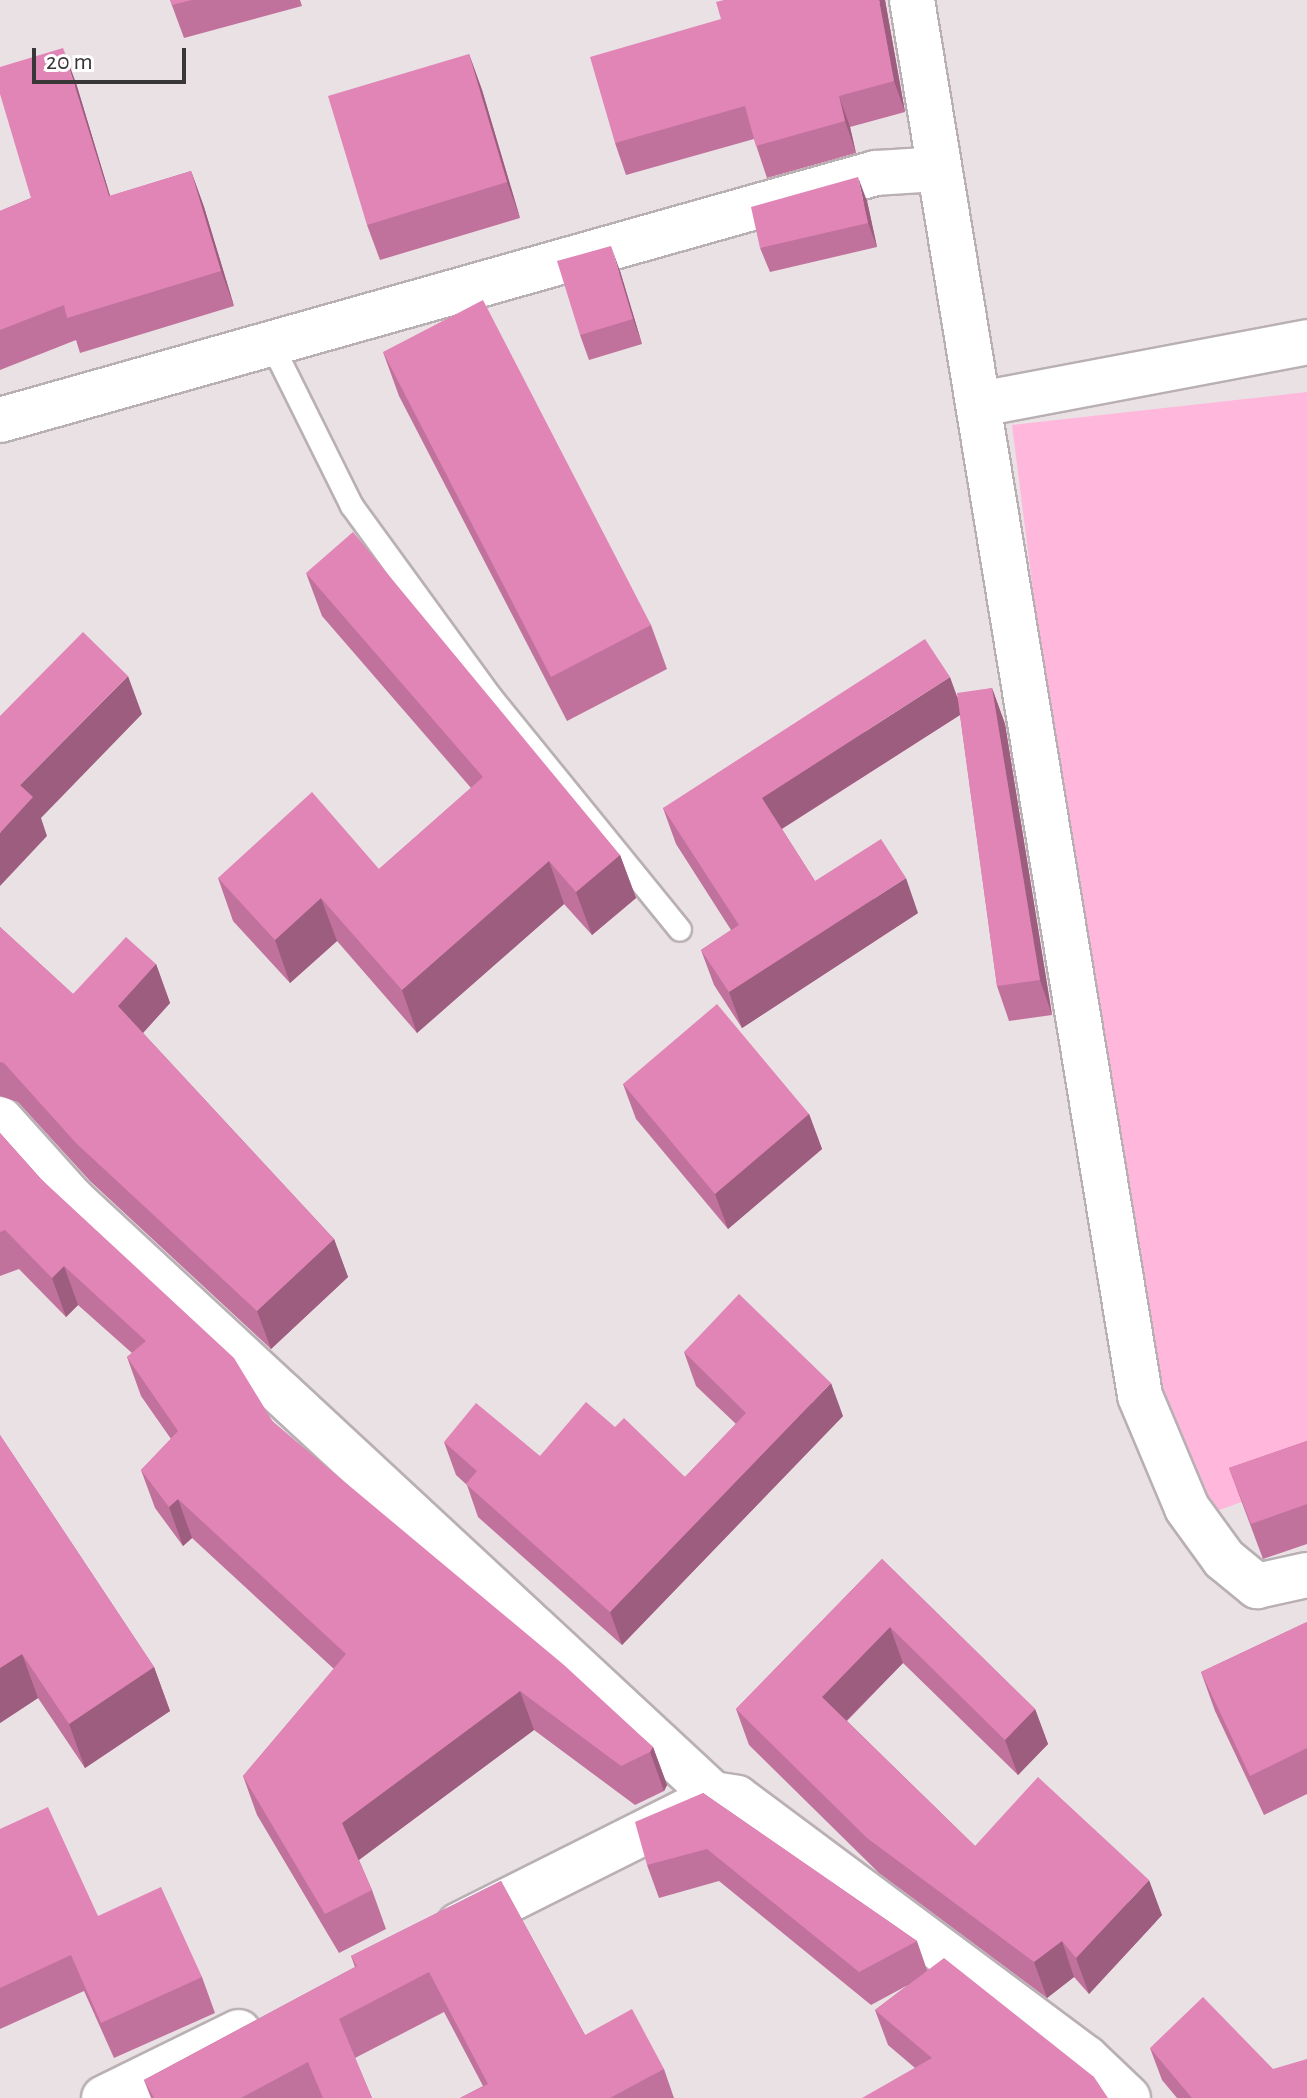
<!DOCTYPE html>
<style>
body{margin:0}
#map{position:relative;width:1307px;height:2098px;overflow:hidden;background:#eae1e5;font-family:"Alegreya Sans",sans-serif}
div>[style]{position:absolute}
.green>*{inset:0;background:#ffb7db}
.roads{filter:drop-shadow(2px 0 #b9b0b4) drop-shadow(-2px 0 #b9b0b4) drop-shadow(0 2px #b9b0b4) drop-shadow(0 -2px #b9b0b4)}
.lane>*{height:22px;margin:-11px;padding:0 11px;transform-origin:11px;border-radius:11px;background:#fff}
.street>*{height:44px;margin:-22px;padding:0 22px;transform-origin:22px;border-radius:22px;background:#fff}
.wall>*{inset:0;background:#c1729c}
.shaded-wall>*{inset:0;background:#9d5d7f}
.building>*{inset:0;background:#e085b5}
span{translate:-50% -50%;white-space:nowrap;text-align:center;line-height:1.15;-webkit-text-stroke:6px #fff;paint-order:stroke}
.scale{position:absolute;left:32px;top:48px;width:154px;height:36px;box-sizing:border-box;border:4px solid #393637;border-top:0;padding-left:10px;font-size:24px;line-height:28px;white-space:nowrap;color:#393637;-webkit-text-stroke:6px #fff;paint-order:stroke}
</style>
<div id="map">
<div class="green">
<i style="clip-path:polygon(1307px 392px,1307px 1479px,1191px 1520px,1139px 1427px,1012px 425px)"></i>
</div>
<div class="roads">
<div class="lane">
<i style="left:269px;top:339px;width:186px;rotate:63.6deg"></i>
<i style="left:352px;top:506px;width:235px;rotate:54deg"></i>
<i style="left:490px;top:696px;width:301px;rotate:50.9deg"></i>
</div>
<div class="street">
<i style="left:912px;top:0;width:1414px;rotate:80.72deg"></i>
<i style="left:1140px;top:1396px;width:121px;rotate:67.2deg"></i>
<i style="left:1187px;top:1508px;width:63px;rotate:54deg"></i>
<i style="left:1224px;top:1559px;width:43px;rotate:39.3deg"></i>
<i style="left:1257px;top:1586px;width:51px;rotate:-12.4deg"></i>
<i style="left:980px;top:404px;width:333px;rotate:-10.7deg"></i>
<i style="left:0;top:420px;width:910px;rotate:-15.75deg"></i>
<i style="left:876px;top:173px;width:63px;rotate:-3.6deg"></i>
<i style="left:0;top:1119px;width:108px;rotate:48deg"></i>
<i style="left:72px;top:1199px;width:875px;rotate:42.87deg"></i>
<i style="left:713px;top:1794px;width:24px;rotate:9deg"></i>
<i style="left:737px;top:1798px;width:435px;rotate:36.7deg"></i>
<i style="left:1086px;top:2058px;width:58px;rotate:43.6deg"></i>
<i style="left:459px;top:1925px;width:259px;rotate:-26.6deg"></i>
<i style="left:104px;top:2098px;width:150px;rotate:-26.1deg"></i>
</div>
</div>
<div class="wall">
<i style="clip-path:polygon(170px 0,300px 0,302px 6px,184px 38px)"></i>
<i style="clip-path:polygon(885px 0,905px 112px,850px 127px,856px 153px,767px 178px,754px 139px,626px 175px,615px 143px)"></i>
<i style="clip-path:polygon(469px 54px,482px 90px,520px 218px,380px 260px,367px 225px)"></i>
<i style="clip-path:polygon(76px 83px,110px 196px,191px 171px,204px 207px,234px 306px,80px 353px,76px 340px,0 370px,0 211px,31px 198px)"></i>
<i style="clip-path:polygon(867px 201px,877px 247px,770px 272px,760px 248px)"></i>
<i style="clip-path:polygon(620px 271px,642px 344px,589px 360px,580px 335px)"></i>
<i style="clip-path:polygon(383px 352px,651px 625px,667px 669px,567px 721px,399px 396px)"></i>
<i style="clip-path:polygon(306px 573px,620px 855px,636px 898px,592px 935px,564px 904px,417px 1033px,337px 941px,290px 983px,233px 921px,218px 878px,379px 869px,471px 788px,322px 616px)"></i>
<i style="clip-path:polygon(992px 688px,1005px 724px,1052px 1015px,1009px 1021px,997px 986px,960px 715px,782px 829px,815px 881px,918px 913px,742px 1028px,714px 985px,701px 950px,731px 930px,676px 844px,663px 808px,957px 697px)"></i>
<i style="clip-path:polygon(0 927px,73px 994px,156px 964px,170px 1003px,143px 1033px,334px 1239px,348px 1277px,271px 1349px,90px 1181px,18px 1102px,0 1096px)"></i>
<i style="clip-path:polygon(623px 1084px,809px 1114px,822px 1149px,728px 1229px,636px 1119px)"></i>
<i style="clip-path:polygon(0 1133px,41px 1179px,273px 1422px,653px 1747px,667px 1785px,664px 1791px,635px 1805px,534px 1730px,359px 1860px,372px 1890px,386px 1929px,339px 1953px,257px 1815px,243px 1776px,334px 1669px,192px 1538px,183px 1546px,155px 1508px,141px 1470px,171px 1439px,141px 1396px,127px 1357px,132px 1353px,78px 1305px,66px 1317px,19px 1269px,0 1276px)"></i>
<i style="clip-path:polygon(684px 1352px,843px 1416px,622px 1645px,478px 1517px,467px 1485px,456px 1475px,444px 1442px,540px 1456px,615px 1427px,685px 1477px,736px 1424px,696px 1386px)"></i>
<i style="clip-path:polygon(0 1435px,154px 1667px,170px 1711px,85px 1768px,38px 1698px,0 1723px)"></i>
<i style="clip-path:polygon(1307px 1441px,1307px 1544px,1263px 1559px,1229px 1468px)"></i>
<i style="clip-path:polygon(882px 1559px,1035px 1709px,1048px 1744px,1018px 1775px,903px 1663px,847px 1721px,975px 1846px,1162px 1915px,1089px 1994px,1074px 1977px,1047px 1998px,879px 1873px,749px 1745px,736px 1709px)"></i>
<i style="clip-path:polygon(1307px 1622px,1307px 1794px,1264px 1815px,1215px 1711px,1201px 1672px)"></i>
<i style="clip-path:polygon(703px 1793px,917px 1941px,927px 1970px,1094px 2077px,915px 2068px,888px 2045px,875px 2010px,908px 1985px,871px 2005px,719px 1881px,659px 1898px,647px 1865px)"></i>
<i style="clip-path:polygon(0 1829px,98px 1916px,202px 1977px,215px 2013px,114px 2058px,84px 1991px,0 2029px)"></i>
<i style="clip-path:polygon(501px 1881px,585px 2035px,664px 2069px,674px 2098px,460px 2098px,483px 2086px,444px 2012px,355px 2058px,372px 2098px,151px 2098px,144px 2080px,355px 1967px,351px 1956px)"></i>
<i style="clip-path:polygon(1150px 2048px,1273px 2069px,1307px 2098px,1177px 2098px,1162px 2080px)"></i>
</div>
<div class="shaded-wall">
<i style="clip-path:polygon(879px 0,885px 0,905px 112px,894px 81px)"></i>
<i style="clip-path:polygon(63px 48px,76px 83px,121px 232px,109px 196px)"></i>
<i style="clip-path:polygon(469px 54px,482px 90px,520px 218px,507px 182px)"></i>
<i style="clip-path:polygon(839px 96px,850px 127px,856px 153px,845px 121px)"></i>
<i style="clip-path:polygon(191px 171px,204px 207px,234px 306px,221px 271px)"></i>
<i style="clip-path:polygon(858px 177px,867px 201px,877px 247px,868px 223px)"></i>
<i style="clip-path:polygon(611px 246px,620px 271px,642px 344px,633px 319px)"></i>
<i style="clip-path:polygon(128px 676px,142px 714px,41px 818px,47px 836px,0 886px,0 833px,20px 785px)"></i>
<i style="clip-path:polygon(950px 677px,963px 713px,775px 833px,762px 798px)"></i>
<i style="clip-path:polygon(992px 688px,1005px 724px,1052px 1015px,1040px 980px)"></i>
<i style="clip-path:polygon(620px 855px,636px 898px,592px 935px,576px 892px)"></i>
<i style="clip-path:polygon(549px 861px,564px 904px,417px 1033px,402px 990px)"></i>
<i style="clip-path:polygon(906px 878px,918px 913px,742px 1028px,729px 992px)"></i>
<i style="clip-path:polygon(321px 898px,337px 941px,290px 983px,275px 940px)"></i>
<i style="clip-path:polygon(156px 964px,170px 1003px,132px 1045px,118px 1006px)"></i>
<i style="clip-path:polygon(809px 1114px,822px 1149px,728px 1229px,715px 1194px)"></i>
<i style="clip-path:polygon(334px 1239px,348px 1277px,271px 1349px,257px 1311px)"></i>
<i style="clip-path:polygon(64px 1266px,78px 1305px,66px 1317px,52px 1278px)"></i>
<i style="clip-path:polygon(831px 1383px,843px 1416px,622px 1645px,610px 1612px)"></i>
<i style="clip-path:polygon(178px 1499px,192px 1538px,183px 1546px,169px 1507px)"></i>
<i style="clip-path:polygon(890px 1627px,903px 1663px,835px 1732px,822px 1697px)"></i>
<i style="clip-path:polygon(22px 1654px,38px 1698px,0 1723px,0 1668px)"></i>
<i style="clip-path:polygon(154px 1667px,170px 1711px,85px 1768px,69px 1724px)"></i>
<i style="clip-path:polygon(520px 1691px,534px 1730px,356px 1862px,342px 1823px)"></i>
<i style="clip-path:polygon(1035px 1709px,1048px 1744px,1018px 1775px,1005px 1740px)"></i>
<i style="clip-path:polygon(653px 1747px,667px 1785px,664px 1791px,650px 1752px)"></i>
<i style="clip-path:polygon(1149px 1880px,1162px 1915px,1089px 1994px,1076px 1958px)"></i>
<i style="clip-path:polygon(1062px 1941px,1074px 1977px,1047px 1998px,1034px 1962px)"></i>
</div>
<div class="building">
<i style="clip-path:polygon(170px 0,192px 0,172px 5px)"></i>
<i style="clip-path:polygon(724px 0,879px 0,894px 81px,839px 96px,845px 121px,756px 146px,745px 106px,615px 143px,590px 57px,721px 19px,716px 2px)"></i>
<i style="clip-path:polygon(63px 48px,109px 196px,191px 171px,221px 271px,67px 318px,64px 305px,0 330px,0 211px,31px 198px,0 94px,0 67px)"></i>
<i style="clip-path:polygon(469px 54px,507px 182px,367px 225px,328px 96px)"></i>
<i style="clip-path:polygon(858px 177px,868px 223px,760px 248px,751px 207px)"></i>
<i style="clip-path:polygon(611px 246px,633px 319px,580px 335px,557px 261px)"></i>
<i style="clip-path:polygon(483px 300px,651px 625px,551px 677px,383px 352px)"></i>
<i style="clip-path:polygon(353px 532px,620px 855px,576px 892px,549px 861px,402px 990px,321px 898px,275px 940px,218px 878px,312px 792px,379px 869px,483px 777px,306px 573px)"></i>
<i style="clip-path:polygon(83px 632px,128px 676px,20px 785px,33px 797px,0 833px,0 716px)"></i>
<i style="clip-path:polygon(925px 639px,950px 677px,762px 798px,815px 881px,881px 839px,906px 878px,729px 992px,701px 950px,739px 925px,663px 808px)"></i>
<i style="clip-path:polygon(992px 688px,1040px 980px,997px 986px,957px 693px)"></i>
<i style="clip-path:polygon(0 927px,73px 994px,126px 937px,156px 964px,118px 1006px,334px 1239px,257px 1311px,76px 1143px,4px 1063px,0 1062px)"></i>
<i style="clip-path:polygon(717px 1004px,809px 1114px,715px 1194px,623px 1084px)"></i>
<i style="clip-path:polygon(0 1133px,41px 1179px,234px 1358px,273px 1422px,564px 1665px,653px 1747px,650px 1752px,621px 1766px,520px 1691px,342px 1823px,372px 1890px,325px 1914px,243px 1776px,346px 1654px,178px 1499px,169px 1507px,141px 1470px,178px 1431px,127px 1357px,146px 1341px,64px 1266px,52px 1278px,5px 1230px,0 1232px)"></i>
<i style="clip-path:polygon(739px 1294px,831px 1383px,610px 1612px,466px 1484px,477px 1471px,444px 1442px,476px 1403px,540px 1456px,586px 1402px,615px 1427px,624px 1418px,685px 1477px,746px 1413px,684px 1352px)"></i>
<i style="clip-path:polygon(0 1435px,154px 1667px,69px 1724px,22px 1654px,0 1668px)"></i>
<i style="clip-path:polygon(1307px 1441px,1307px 1504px,1251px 1524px,1229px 1468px)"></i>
<i style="clip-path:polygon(882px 1559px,1035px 1709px,1005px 1740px,890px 1627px,822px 1697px,975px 1846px,1038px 1777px,1149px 1880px,1076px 1958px,1062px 1941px,1034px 1962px,867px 1838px,736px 1709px)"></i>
<i style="clip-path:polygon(1307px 1622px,1307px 1748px,1250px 1776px,1201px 1672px)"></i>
<i style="clip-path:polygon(703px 1793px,917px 1941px,859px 1972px,707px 1849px,647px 1865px,635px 1822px)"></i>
<i style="clip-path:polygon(48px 1807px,98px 1916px,161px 1887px,202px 1977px,101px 2023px,71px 1955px,0 1988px,0 1829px)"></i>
<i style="clip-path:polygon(501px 1881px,585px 2035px,632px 2009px,664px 2069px,610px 2098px,460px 2098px,488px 2084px,429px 1972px,339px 2019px,372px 2098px,323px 2098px,308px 2062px,241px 2098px,154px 2098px,144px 2080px,357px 1966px,351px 1956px)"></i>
<i style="clip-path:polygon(944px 1958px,1094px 2077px,1108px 2098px,862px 2098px,932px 2058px,875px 2010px)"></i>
<i style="clip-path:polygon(1203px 1997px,1273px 2069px,1307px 2059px,1307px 2098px,1192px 2098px,1150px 2048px)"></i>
</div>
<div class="scale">20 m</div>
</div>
